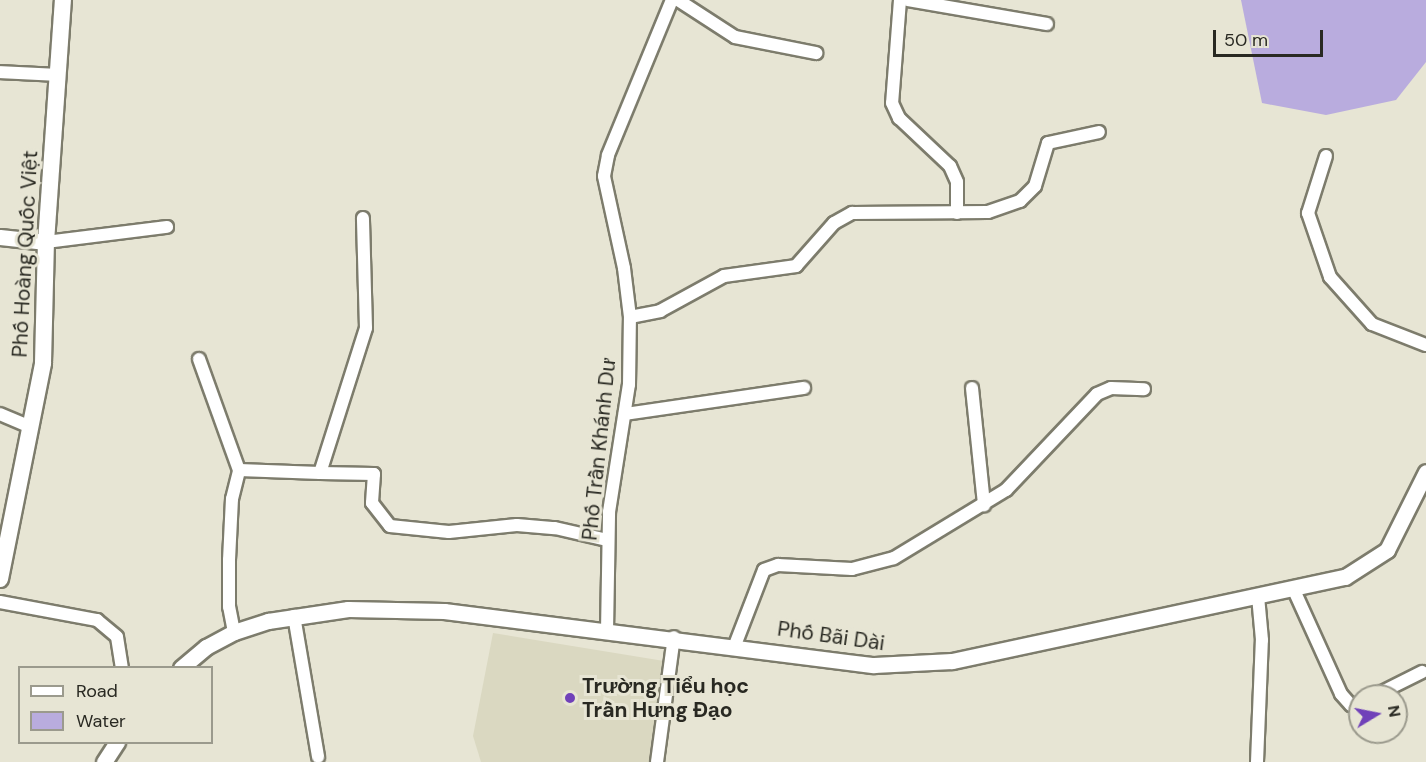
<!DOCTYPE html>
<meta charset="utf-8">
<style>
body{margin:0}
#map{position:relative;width:1426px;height:762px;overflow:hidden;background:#e7e5d4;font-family:"DM Sans",sans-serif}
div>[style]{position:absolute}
.built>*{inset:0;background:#dad8c1}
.water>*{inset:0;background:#b9acde}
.roads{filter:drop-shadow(2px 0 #7d7c6c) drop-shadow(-2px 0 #7d7c6c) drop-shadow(0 2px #7d7c6c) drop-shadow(0 -2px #7d7c6c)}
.minor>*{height:12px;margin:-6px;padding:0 6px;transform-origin:6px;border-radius:6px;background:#fff}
.tertiary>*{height:15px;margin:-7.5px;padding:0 7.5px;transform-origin:7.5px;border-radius:7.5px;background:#fff}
.secondary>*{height:16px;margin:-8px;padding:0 8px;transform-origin:8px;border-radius:8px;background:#fff}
.dots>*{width:16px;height:16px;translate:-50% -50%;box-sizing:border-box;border:3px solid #e7e5d4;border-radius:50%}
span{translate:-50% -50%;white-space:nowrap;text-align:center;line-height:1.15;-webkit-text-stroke:6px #e7e5d4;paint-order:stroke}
.street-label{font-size:21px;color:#292922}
.poi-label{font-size:21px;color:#292922;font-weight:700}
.left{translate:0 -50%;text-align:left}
.legend{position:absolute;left:18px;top:666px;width:195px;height:78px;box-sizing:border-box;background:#e7e5d4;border:2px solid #9b9a8d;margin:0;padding:8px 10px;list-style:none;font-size:18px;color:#292922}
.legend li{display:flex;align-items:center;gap:12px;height:30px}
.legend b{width:30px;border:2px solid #9b9a8d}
.north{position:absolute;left:1348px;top:684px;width:60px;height:60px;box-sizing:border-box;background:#e7e5d4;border:2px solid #9b9a8d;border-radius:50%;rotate:80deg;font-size:16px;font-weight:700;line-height:24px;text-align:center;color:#292922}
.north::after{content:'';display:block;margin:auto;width:21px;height:27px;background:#7041b9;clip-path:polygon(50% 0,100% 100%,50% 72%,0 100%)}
.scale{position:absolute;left:1213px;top:30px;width:110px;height:27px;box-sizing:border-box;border:3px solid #292922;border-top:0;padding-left:8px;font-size:18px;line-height:21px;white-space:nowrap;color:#292922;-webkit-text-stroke:4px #e7e5d4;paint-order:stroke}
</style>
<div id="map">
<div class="built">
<i style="clip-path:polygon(493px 633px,664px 661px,652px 762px,481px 762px,473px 736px)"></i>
</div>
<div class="water">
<i style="clip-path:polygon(1241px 0,1426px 0,1426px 62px,1396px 100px,1326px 115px,1262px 103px)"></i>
</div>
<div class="roads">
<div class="minor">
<i style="left:678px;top:0;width:68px;rotate:33deg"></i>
<i style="left:735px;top:37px;width:83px;rotate:11.2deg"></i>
<i style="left:900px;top:0;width:103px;rotate:94.4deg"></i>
<i style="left:892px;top:103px;width:17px;rotate:65deg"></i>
<i style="left:899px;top:118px;width:70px;rotate:43.3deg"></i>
<i style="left:950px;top:166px;width:17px;rotate:66deg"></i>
<i style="left:957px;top:182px;width:31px;rotate:90deg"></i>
<i style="left:908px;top:0;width:141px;rotate:9.8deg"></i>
<i style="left:0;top:72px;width:58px;rotate:3deg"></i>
<i style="left:1326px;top:156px;width:60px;rotate:107.5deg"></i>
<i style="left:1308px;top:213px;width:68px;rotate:71deg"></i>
<i style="left:1330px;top:277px;width:63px;rotate:48.2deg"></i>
<i style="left:1372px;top:324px;width:58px;rotate:21.3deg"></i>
<i style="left:46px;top:242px;width:122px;rotate:-7.1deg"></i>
<i style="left:630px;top:317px;width:31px;rotate:-11deg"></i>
<i style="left:660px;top:311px;width:73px;rotate:-28.7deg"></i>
<i style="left:724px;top:276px;width:73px;rotate:-7.9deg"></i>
<i style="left:796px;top:266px;width:57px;rotate:-48.5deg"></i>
<i style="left:834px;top:223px;width:21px;rotate:-29deg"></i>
<i style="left:852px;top:213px;width:136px;rotate:-0.4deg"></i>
<i style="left:988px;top:212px;width:34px;rotate:-19deg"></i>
<i style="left:1020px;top:201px;width:21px;rotate:-45deg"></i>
<i style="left:1035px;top:186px;width:45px;rotate:-73.2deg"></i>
<i style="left:1048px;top:143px;width:52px;rotate:-12.2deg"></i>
<i style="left:199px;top:359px;width:118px;rotate:70.2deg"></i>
<i style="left:972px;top:388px;width:118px;rotate:84.1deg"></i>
<i style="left:0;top:414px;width:34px;rotate:23deg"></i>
<i style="left:625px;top:414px;width:181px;rotate:-8.3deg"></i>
<i style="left:320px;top:473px;width:54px;rotate:1.1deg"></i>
<i style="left:374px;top:474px;width:29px;rotate:94deg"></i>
<i style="left:372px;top:503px;width:29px;rotate:52deg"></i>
<i style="left:390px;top:526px;width:59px;rotate:5.8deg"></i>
<i style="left:449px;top:532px;width:68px;rotate:-5.9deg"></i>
<i style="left:517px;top:525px;width:38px;rotate:5deg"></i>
<i style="left:555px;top:528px;width:53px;rotate:13deg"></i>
<i style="left:1293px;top:588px;width:116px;rotate:65.6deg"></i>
<i style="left:1341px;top:694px;width:15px;rotate:48deg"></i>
<i style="left:1351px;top:705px;width:9px;rotate:-13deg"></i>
<i style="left:0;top:602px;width:99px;rotate:10.5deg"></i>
<i style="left:97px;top:620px;width:26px;rotate:40deg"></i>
<i style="left:117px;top:637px;width:31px;rotate:81deg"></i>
<i style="left:294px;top:616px;width:143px;rotate:80.3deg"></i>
<i style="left:607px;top:631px;width:119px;rotate:-89deg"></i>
<i style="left:609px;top:512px;width:129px;rotate:-81.1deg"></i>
<i style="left:629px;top:385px;width:68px;rotate:-89.2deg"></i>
<i style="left:630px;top:317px;width:49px;rotate:-97deg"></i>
<i style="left:624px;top:268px;width:94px;rotate:-102.3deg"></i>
<i style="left:604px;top:176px;width:21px;rotate:-79deg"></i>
<i style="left:608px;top:155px;width:168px;rotate:-67.6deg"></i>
<i style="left:234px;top:632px;width:25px;rotate:-101deg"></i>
<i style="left:229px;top:607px;width:47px;rotate:-90deg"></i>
<i style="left:229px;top:560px;width:61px;rotate:-87.2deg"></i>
<i style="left:232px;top:499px;width:30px;rotate:-76deg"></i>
<i style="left:239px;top:470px;width:81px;rotate:2.1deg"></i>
<i style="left:320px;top:473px;width:152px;rotate:-72.4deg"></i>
<i style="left:366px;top:328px;width:110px;rotate:-91.6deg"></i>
<i style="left:735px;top:645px;width:80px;rotate:-68.9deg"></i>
<i style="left:764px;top:570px;width:15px;rotate:-20deg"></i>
<i style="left:778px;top:565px;width:74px;rotate:3.1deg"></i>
<i style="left:852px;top:569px;width:43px;rotate:-14.7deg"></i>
<i style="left:894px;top:558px;width:131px;rotate:-31.3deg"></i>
<i style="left:1006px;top:490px;width:132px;rotate:-46.5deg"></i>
<i style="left:1097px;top:394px;width:15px;rotate:-23deg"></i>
<i style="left:1111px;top:388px;width:33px;rotate:2deg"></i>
<i style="left:1374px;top:696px;width:54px;rotate:-26.6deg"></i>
<i style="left:657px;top:762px;width:126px;rotate:-82.3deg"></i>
<i style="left:1257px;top:762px;width:122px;rotate:-87.7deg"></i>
<i style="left:1262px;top:640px;width:44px;rotate:-95.2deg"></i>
</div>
<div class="tertiary">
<i style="left:0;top:237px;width:46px;rotate:6.2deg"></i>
<i style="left:181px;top:668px;width:33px;rotate:-40deg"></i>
<i style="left:206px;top:647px;width:32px;rotate:-28deg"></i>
<i style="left:234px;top:632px;width:36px;rotate:-18deg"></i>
<i style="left:268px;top:621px;width:81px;rotate:-8.5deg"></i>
<i style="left:348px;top:609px;width:96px;rotate:1.2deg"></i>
<i style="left:444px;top:611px;width:433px;rotate:7.2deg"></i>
<i style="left:874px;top:665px;width:78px;rotate:-2.9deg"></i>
<i style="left:952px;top:661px;width:402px;rotate:-12.1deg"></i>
<i style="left:1345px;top:577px;width:50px;rotate:-32.7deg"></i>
<i style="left:1387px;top:550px;width:87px;rotate:-63.4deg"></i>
<i style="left:104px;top:762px;width:24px;rotate:-57deg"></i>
</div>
<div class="secondary">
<i style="left:0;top:579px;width:220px;rotate:-78.7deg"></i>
<i style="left:43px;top:363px;width:121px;rotate:-88.6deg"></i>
<i style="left:46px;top:242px;width:243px;rotate:-86deg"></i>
</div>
</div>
<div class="dots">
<i style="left:570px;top:698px;background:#7041b9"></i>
</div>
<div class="street-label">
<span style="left:25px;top:254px;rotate:-87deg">Phố Hoàng Quốc Việt</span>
<span style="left:599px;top:449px;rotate:-84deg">Phố Trần Khánh Dư</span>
<span style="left:831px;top:636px;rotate:8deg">Phố Bãi Dài</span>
</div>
<div class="poi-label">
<span class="left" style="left:582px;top:698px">Trường Tiểu học<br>Trần Hưng Đạo</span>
</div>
<ul class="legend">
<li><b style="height:8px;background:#fff"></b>Road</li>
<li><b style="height:16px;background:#b9acde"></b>Water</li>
</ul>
<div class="north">N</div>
<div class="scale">50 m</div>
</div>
